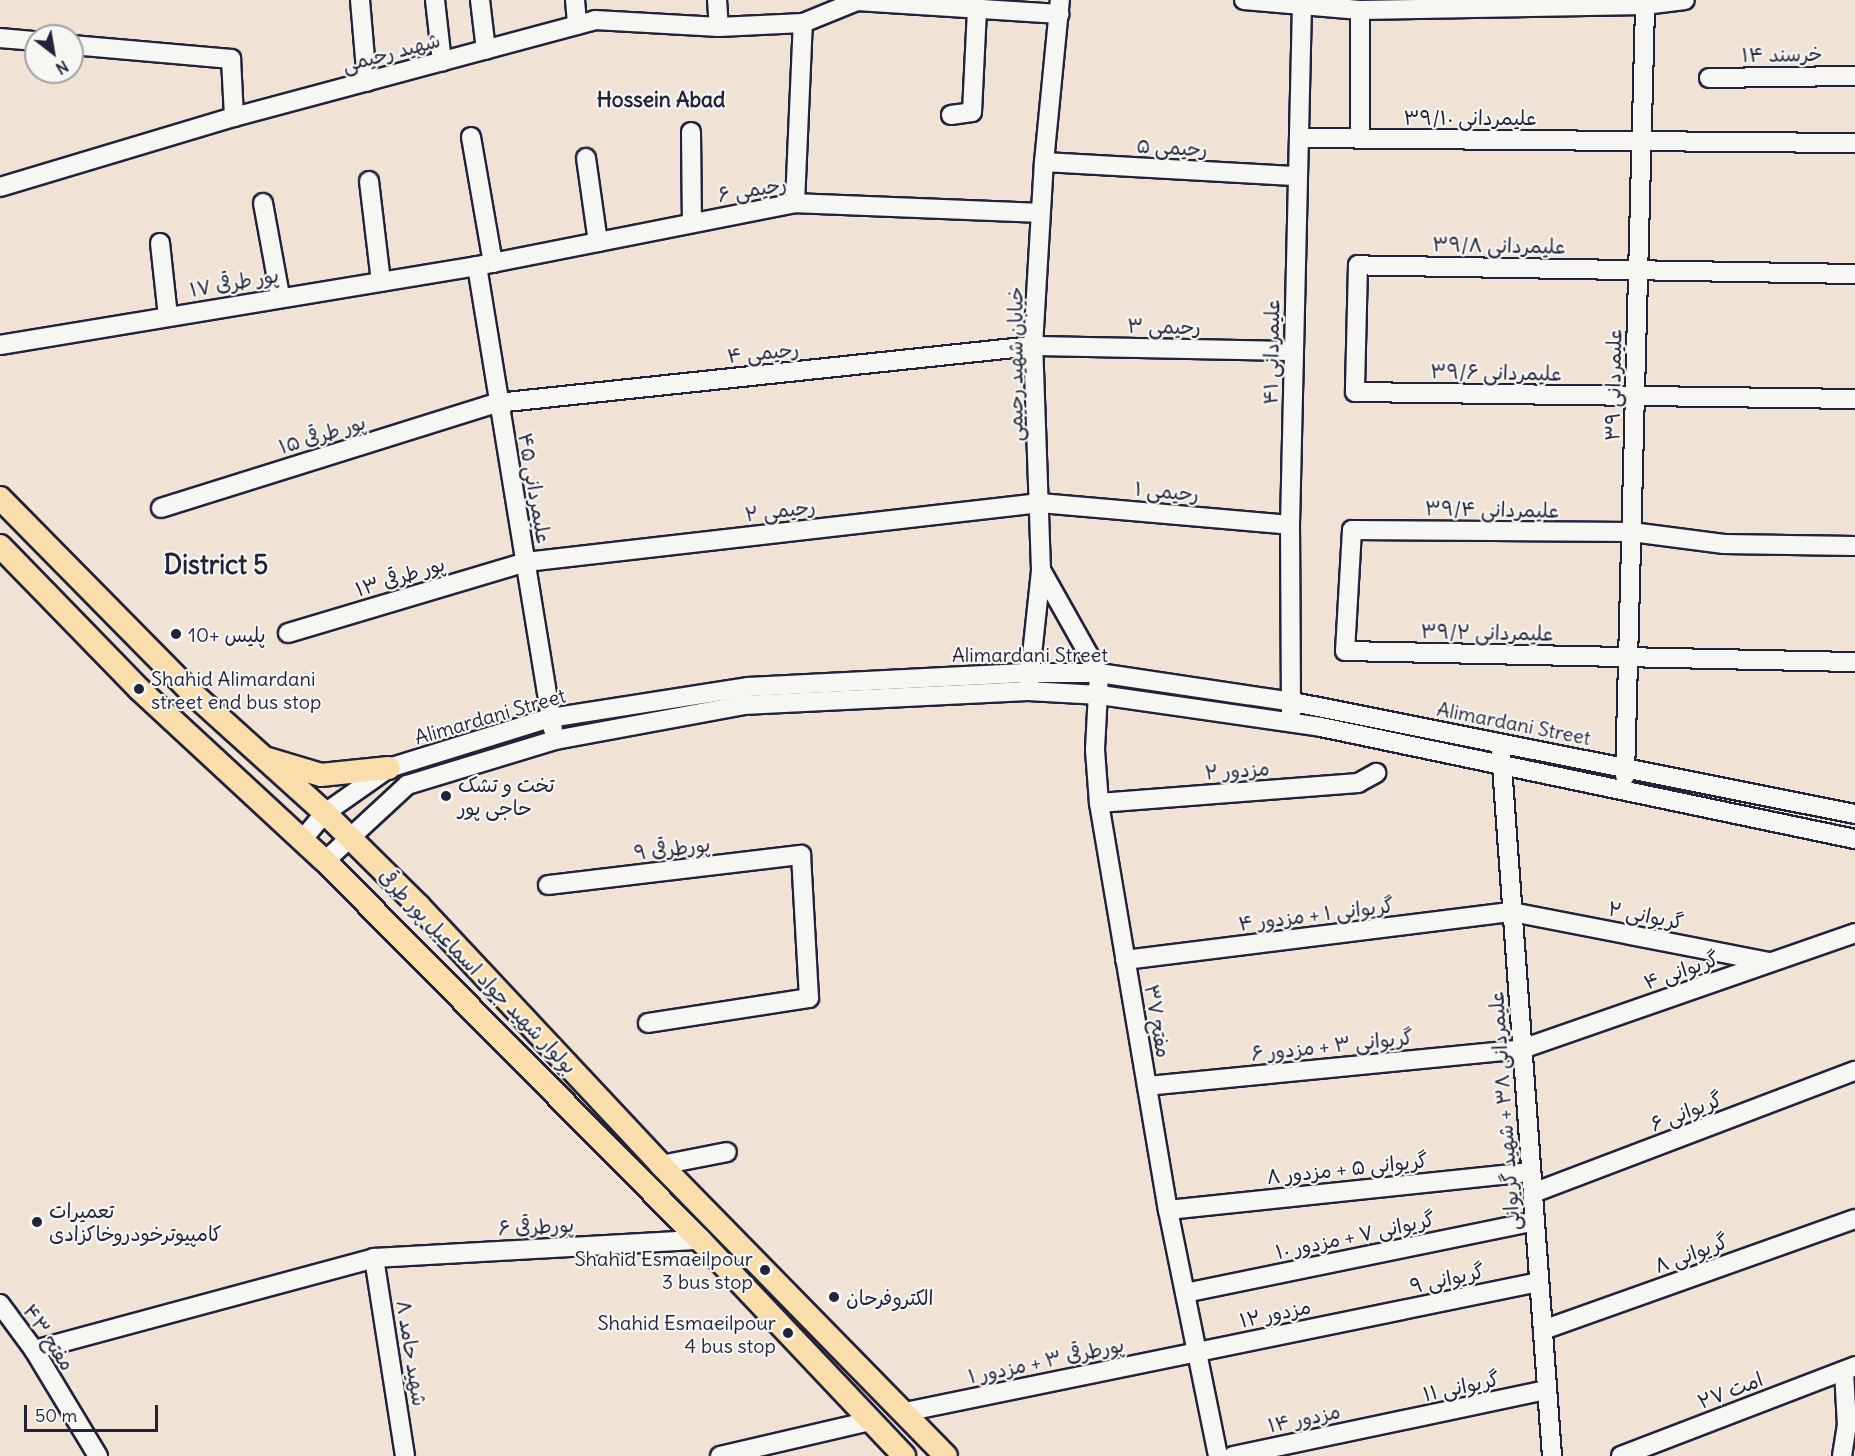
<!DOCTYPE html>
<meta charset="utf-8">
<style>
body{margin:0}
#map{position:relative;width:1855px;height:1456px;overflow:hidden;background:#f0e2d5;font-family:Delius,"Playpen Sans Arabic",sans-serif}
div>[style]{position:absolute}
.roads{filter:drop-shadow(2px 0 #22223b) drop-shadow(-2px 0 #22223b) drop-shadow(0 2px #22223b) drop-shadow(0 -2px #22223b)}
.minor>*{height:18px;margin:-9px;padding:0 9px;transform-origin:9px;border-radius:9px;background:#f6f6f2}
.major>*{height:22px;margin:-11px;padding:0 11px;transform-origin:11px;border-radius:11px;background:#f9ddab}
.dots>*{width:16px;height:16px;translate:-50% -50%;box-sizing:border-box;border:3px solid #f6f6f2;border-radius:50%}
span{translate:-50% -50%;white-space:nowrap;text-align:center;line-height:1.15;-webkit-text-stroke:4.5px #f6f6f2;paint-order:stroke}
.street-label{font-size:20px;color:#22223b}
.poi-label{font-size:20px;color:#22223b}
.left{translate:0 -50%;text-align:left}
.right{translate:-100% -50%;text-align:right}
.neighbourhood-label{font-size:21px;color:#22223b;font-weight:700}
.district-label{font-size:26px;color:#22223b;font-weight:700}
.north{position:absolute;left:24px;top:24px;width:60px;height:60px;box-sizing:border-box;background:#f6f6f2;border:2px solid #a1a1a9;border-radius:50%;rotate:149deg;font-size:16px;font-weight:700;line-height:24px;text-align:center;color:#22223b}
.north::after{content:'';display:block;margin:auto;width:21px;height:27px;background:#22223b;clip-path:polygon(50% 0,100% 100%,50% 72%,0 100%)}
.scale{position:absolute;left:24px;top:1405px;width:134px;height:27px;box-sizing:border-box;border:3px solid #22223b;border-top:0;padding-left:8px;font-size:18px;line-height:21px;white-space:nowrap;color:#22223b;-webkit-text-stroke:4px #f6f6f2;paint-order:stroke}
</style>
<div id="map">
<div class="roads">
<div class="minor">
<i style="left:360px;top:0;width:82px;rotate:85.1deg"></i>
<i style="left:435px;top:0;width:62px;rotate:83.6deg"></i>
<i style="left:480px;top:0;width:50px;rotate:83.2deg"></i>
<i style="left:575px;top:0;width:25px;rotate:85deg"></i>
<i style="left:717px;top:0;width:27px;rotate:86deg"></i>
<i style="left:1244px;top:0;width:116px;rotate:4.9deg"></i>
<i style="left:1360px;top:10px;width:285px;rotate:-1deg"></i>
<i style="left:1645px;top:5px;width:40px;rotate:-7.1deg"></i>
<i style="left:0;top:38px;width:36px;rotate:5deg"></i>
<i style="left:72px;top:45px;width:160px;rotate:5deg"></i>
<i style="left:231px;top:59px;width:58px;rotate:87deg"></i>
<i style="left:1709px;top:78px;width:146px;rotate:-0.8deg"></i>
<i style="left:951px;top:115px;width:21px;rotate:-8deg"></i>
<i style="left:972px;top:112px;width:101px;rotate:-87.2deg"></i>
<i style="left:691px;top:132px;width:91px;rotate:89.4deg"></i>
<i style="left:471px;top:137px;width:128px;rotate:80.1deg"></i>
<i style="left:1299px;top:138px;width:556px;rotate:0.52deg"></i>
<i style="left:1360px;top:138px;width:128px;rotate:-90deg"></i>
<i style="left:586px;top:158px;width:85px;rotate:81.9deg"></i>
<i style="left:1044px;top:162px;width:254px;rotate:3.2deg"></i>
<i style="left:369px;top:181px;width:101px;rotate:83.2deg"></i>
<i style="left:0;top:187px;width:244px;rotate:-16.7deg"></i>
<i style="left:234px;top:117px;width:374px;rotate:-15deg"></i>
<i style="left:595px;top:20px;width:124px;rotate:3.2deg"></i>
<i style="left:719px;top:27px;width:84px;rotate:-2.7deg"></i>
<i style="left:803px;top:23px;width:58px;rotate:-22.2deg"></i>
<i style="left:857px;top:1px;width:203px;rotate:3.7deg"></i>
<i style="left:263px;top:203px;width:95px;rotate:79.6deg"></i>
<i style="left:795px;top:203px;width:180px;rotate:-87.5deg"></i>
<i style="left:160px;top:243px;width:74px;rotate:83.8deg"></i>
<i style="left:477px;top:266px;width:469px;rotate:80.7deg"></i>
<i style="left:1855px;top:274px;width:497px;rotate:-179deg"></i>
<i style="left:1358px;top:265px;width:127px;rotate:91.4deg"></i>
<i style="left:1355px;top:392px;width:500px;rotate:0.8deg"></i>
<i style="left:0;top:345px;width:483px;rotate:-9.4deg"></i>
<i style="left:477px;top:266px;width:324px;rotate:-11.2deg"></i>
<i style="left:795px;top:203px;width:245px;rotate:2.3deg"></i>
<i style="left:161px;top:508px;width:352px;rotate:-17.4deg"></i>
<i style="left:497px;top:403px;width:539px;rotate:-6.07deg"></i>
<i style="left:1033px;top:346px;width:261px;rotate:1.1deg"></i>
<i style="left:1855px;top:546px;width:131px;rotate:-179.1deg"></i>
<i style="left:1724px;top:544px;width:93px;rotate:-172.6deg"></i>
<i style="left:1632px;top:532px;width:280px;rotate:-179.6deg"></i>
<i style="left:1352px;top:530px;width:121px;rotate:93.3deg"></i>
<i style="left:1345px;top:651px;width:510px;rotate:1.24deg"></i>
<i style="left:1041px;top:570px;width:118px;rotate:60.6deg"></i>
<i style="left:1099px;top:673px;width:77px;rotate:93deg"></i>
<i style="left:1095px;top:750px;width:53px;rotate:85.7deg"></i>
<i style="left:1099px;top:803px;width:413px;rotate:80.4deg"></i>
<i style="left:1168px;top:1210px;width:251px;rotate:78.5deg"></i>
<i style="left:288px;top:633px;width:248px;rotate:-16.6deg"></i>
<i style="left:526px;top:562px;width:517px;rotate:-6.55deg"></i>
<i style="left:1040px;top:503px;width:251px;rotate:5deg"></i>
<i style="left:1029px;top:683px;width:114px;rotate:-83.9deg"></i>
<i style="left:1041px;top:570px;width:224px;rotate:-92deg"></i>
<i style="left:1033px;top:346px;width:184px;rotate:-86.6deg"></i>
<i style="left:1044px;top:162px;width:163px;rotate:-84.4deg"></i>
<i style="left:1291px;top:713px;width:188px;rotate:-90.3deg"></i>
<i style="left:1290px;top:525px;width:521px;rotate:-88.68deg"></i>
<i style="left:1501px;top:752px;width:706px;rotate:85.86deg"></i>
<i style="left:1625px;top:776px;width:771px;rotate:-88.51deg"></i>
<i style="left:1099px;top:803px;width:260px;rotate:-4.4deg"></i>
<i style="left:1358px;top:783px;width:21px;rotate:-29deg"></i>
<i style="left:302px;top:840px;width:35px;rotate:-50deg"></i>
<i style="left:325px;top:813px;width:78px;rotate:-35.1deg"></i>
<i style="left:389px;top:768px;width:169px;rotate:-17.3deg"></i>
<i style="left:550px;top:718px;width:200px;rotate:-8.9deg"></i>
<i style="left:748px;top:687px;width:281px;rotate:-2.9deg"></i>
<i style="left:1029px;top:673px;width:70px"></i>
<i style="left:1099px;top:673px;width:196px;rotate:8.5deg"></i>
<i style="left:1293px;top:702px;width:573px;rotate:11.27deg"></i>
<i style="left:325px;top:861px;width:112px;rotate:-42.8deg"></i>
<i style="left:407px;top:785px;width:155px;rotate:-16.9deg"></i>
<i style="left:555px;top:740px;width:191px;rotate:-10.5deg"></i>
<i style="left:743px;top:705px;width:285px;rotate:-2.8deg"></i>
<i style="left:1028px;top:691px;width:72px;rotate:3.2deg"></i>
<i style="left:1100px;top:695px;width:223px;rotate:8.2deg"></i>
<i style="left:1321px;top:727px;width:546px;rotate:11.85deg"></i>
<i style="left:548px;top:885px;width:255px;rotate:-6.8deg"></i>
<i style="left:801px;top:855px;width:143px;rotate:86.8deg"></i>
<i style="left:809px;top:998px;width:163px;rotate:171.2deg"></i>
<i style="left:1125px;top:960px;width:390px;rotate:-7.1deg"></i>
<i style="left:1512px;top:912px;width:262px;rotate:11deg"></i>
<i style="left:1147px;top:1086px;width:377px;rotate:-5.6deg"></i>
<i style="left:1522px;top:1049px;width:353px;rotate:-19.2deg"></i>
<i style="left:661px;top:1165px;width:67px;rotate:-11.1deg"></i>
<i style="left:1533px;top:1193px;width:344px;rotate:-20.8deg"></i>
<i style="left:1168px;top:1210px;width:365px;rotate:-6deg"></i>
<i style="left:374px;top:1258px;width:200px;rotate:81.1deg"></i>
<i style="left:1185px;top:1293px;width:357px;rotate:-11.6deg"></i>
<i style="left:0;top:1304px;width:57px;rotate:53.5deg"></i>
<i style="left:34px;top:1350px;width:124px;rotate:58.9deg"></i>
<i style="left:1543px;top:1330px;width:331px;rotate:-19.6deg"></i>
<i style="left:34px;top:1350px;width:352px;rotate:-15.1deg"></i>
<i style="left:374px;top:1258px;width:326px;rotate:-3.2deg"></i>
<i style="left:905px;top:1412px;width:647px;rotate:-11.59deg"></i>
<i style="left:720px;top:1456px;width:154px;rotate:-13.1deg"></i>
<i style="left:1233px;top:1456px;width:321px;rotate:-11.9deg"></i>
<i style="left:1621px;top:1456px;width:251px;rotate:-21deg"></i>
<i style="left:1842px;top:1456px;width:30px;rotate:-81deg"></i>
<i style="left:1847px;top:1426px;width:55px;rotate:-93.1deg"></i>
</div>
<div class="major">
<i style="left:0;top:498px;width:271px;rotate:45.4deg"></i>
<i style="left:190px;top:691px;width:182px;rotate:42.1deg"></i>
<i style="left:325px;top:813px;width:132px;rotate:44.7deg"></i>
<i style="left:419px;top:906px;width:354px;rotate:46.9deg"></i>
<i style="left:661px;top:1165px;width:407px;rotate:45.6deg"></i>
<i style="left:0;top:546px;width:199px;rotate:45.8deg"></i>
<i style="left:139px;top:689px;width:253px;rotate:42.8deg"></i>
<i style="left:325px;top:861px;width:533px;rotate:45.3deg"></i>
<i style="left:700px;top:1240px;width:297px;rotate:46.6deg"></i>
<i style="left:268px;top:759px;width:55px;rotate:16.8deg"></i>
<i style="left:321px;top:775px;width:68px;rotate:-5.9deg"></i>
</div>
</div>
<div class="dots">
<i style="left:176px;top:634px;background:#22223b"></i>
<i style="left:139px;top:689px;background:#22223b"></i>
<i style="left:446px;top:796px;background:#22223b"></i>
<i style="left:37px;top:1222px;background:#22223b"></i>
<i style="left:765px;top:1270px;background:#22223b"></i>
<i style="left:834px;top:1297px;background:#22223b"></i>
<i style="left:788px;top:1333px;background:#22223b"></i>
</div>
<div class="street-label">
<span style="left:391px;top:52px;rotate:-15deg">شهید رحیمی</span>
<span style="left:1782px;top:54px;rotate:-1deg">خرسند ۱۴</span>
<span style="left:1470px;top:117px">علیمردانی ۳۹/۱۰</span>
<span style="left:1172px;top:147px;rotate:3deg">رحیمی ۵</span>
<span style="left:752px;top:189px;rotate:-10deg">رحیمی ۶</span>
<span style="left:1499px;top:245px;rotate:1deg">علیمردانی ۳۹/۸</span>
<span style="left:234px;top:282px;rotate:-10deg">پور طرقی ۱۷</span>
<span style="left:1164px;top:326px;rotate:1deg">رحیمی ۳</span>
<span style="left:763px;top:352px;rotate:-6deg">رحیمی ۴</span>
<span style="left:1271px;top:352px;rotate:-89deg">علیمردانی ۴۱</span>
<span style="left:1015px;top:364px;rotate:-90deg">خیابان شهید رحیمی</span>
<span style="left:1496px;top:372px;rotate:1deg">علیمردانی ۳۹/۶</span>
<span style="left:1613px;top:385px;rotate:-89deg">علیمردانی ۳۹</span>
<span style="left:322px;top:434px;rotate:-17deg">پور طرقی ۱۵</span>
<span style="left:535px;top:488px;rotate:80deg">علیمردانی ۴۵</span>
<span style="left:1167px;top:491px;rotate:5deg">رحیمی ۱</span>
<span style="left:1492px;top:509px;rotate:1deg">علیمردانی ۳۹/۴</span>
<span style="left:780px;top:510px;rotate:-7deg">رحیمی ۲</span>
<span style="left:400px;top:576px;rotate:-17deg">پور طرقی ۱۳</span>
<span style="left:1487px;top:632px;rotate:1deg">علیمردانی ۳۹/۲</span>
<span style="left:1030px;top:654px">Alimardani Street</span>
<span style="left:490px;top:716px;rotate:-16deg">Alimardani Street</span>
<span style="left:1514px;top:723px;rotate:11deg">Alimardani Street</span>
<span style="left:1237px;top:770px;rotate:-4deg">مزدور ۲</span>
<span style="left:672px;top:848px;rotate:-7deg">پورطرقی ۹</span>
<span style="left:1316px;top:914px;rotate:-7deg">گریوانی ۱ + مزدور ۴</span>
<span style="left:1646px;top:915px;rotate:11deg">گریوانی ۲</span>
<span style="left:1681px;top:970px;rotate:-19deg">گریوانی ۴</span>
<span style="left:478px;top:971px;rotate:46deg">بولوار شهید جواد اسماعیل پور طرقی</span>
<span style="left:1158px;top:1021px;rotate:80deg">مفتح ۳۷</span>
<span style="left:1332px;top:1045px;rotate:-6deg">گریوانی ۳ + مزدور ۶</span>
<span style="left:1504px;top:1111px;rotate:-94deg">علیمردانی ۳۸ + شهید گریوانی</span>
<span style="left:1686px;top:1111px;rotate:-21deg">گریوانی ۶</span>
<span style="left:1347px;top:1168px;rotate:-6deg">گریوانی ۵ + مزدور ۸</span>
<span style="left:536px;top:1226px;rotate:-3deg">پورطرقی ۶</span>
<span style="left:1355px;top:1235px;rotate:-12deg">گریوانی ۷ + مزدور ۱۰</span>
<span style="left:1691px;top:1253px;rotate:-20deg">گریوانی ۸</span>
<span style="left:1447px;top:1278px;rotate:-12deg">گریوانی ۹</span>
<span style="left:1275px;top:1313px;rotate:-12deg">مزدور ۱۲</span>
<span style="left:49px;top:1337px;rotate:56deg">مفتح ۴۳</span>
<span style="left:412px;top:1353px;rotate:81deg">شهید حامد ۸</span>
<span style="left:1046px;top:1360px;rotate:-12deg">پورطرقی ۳ + مزدور ۱</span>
<span style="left:1461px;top:1386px;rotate:-12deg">گریوانی ۱۱</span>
<span style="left:1730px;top:1390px;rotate:-21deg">امت ۲۷</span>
<span style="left:1304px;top:1418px;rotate:-12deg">مزدور ۱۴</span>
</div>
<div class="poi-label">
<span class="left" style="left:188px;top:634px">پلیس +10</span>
<span class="left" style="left:151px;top:690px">Shahid Alimardani<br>street end bus stop</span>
<span class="left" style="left:458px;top:796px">تخت و تشک<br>حاجی پور</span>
<span class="left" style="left:49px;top:1222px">تعمیرات<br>کامپیوترخودروخاکزادی</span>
<span class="right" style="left:753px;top:1270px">Shahid Esmaeilpour<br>3 bus stop</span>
<span class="left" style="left:846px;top:1297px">الکتروفرحان</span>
<span class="right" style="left:776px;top:1334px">Shahid Esmaeilpour<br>4 bus stop</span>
</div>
<div class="neighbourhood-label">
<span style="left:661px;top:100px">Hossein Abad</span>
</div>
<div class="district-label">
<span style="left:216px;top:565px">District 5</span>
</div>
<div class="north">N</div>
<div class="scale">50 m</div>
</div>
